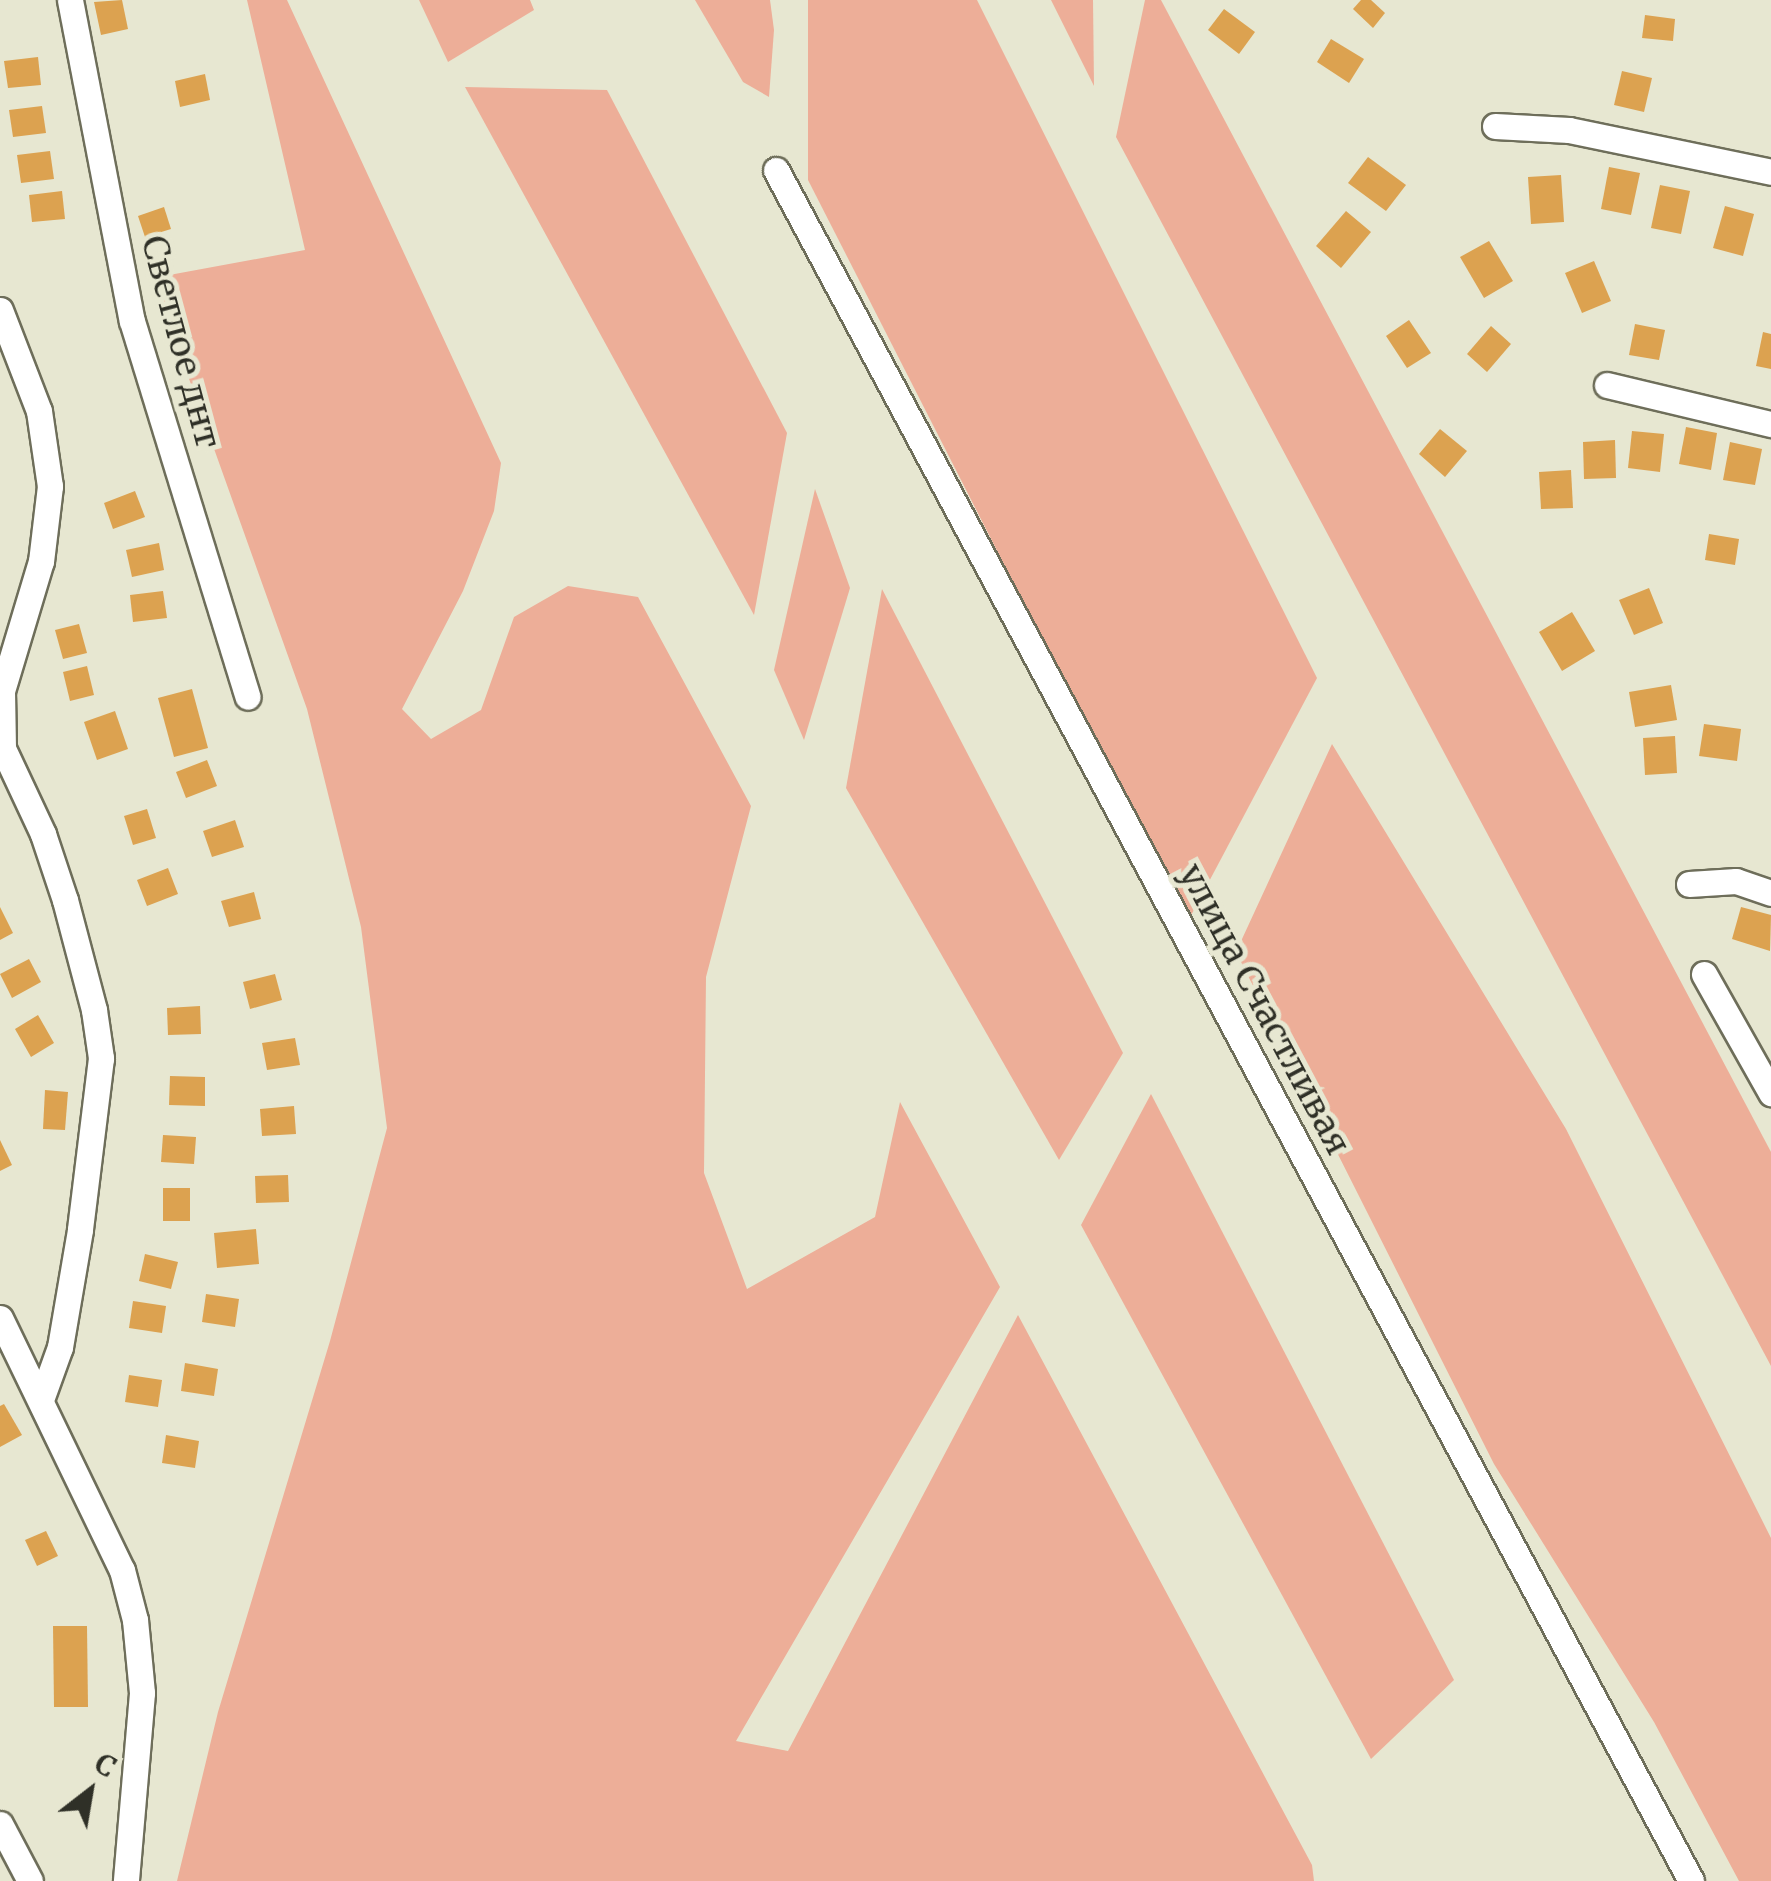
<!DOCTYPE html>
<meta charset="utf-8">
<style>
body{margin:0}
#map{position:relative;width:1771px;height:1881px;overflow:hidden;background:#e7e7d1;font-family:Merriweather,serif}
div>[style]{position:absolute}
.green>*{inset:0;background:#edae98}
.building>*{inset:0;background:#dca250}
.roads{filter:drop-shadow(2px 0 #6e6e5a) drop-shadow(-2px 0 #6e6e5a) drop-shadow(0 2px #6e6e5a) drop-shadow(0 -2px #6e6e5a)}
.minor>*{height:25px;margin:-12.5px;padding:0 12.5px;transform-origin:12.5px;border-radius:12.5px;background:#fff}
span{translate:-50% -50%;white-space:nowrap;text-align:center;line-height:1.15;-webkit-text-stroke:10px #e7e7d1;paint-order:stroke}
.street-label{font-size:35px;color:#2f3027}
.north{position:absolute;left:40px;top:1741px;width:100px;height:100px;-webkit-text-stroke:8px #e7e7d1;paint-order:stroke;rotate:31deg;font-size:28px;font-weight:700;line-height:40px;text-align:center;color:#2f3027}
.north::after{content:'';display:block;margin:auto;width:35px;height:45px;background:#2f3027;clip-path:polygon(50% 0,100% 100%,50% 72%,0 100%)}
</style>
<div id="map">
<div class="green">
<i style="clip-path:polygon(247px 0,287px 0,501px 463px,494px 511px,463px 591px,402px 709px,431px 739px,481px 710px,514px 617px,568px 586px,638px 597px,751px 806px,706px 977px,704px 1173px,747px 1289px,875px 1217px,900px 1102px,1000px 1287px,736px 1741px,788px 1751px,1018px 1315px,1312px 1865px,1314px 1881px,177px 1881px,218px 1712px,330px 1341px,387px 1128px,361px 927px,307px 709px,153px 278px,305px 250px)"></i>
<i style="clip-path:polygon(419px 0,530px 0,534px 10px,448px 62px)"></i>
<i style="clip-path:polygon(695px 0,770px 0,774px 30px,769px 97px,743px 82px)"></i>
<i style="clip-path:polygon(808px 0,977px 0,1317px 678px,1187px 923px,808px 180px)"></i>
<i style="clip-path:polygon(1051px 0,1093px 0,1094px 86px)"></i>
<i style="clip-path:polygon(1145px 0,1161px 0,1771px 1152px,1771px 1366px,1116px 137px)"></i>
<i style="clip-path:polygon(465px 87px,607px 90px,787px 433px,754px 615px)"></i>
<i style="clip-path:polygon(815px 489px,850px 588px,804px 740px,774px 670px)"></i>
<i style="clip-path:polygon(882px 589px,1123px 1053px,1059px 1160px,846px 788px)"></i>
<i style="clip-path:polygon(1332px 744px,1566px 1129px,1771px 1538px,1771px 1881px,1739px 1881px,1654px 1722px,1494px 1464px,1236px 952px)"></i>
<i style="clip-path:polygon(1151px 1094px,1454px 1680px,1371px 1759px,1081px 1225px)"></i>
</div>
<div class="building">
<i style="clip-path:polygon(122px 0,128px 29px,101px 35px,94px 2px)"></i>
<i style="clip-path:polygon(1361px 0,1371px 0,1385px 13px,1373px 28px,1353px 9px)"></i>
<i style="clip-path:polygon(1224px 9px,1255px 32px,1239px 54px,1208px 30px)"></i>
<i style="clip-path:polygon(1645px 15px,1675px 19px,1673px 41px,1642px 38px)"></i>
<i style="clip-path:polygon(1331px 39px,1364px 59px,1349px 83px,1317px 62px)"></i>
<i style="clip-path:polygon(38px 57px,41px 85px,8px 88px,4px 61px)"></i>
<i style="clip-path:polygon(1622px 71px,1652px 78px,1644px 112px,1614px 105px)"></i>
<i style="clip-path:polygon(205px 74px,210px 100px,180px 107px,175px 81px)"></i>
<i style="clip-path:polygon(42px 106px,46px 133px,13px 137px,9px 110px)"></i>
<i style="clip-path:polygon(50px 151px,54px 179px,21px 183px,17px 155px)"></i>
<i style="clip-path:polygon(1368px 157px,1406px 185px,1386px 211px,1348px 183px)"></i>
<i style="clip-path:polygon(1609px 167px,1640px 173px,1631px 215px,1601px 209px)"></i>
<i style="clip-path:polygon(1561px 175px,1564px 222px,1531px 224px,1528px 177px)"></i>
<i style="clip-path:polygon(1660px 185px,1690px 191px,1681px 234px,1651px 228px)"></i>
<i style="clip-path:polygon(62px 191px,65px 219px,32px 222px,29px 195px)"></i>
<i style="clip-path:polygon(1725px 206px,1754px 214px,1743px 256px,1713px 248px)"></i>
<i style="clip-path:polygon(164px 207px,171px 229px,145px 237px,138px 216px)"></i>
<i style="clip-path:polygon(1346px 211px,1371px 232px,1341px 268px,1316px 246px)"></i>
<i style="clip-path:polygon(1489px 241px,1513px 281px,1484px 298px,1460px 257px)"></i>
<i style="clip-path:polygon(1594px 261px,1611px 301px,1582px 313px,1565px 273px)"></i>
<i style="clip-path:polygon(1409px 320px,1431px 353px,1407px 368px,1386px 336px)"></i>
<i style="clip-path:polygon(1635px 324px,1665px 330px,1659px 360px,1629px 355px)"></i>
<i style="clip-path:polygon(1491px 326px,1511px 344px,1487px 372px,1467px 354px)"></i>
<i style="clip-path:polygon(1763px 332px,1771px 334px,1771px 369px,1756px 366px)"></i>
<i style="clip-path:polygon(1686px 427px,1717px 433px,1711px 470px,1679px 464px)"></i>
<i style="clip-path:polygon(1440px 429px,1467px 451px,1445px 477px,1419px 454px)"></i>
<i style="clip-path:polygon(1632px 431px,1664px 434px,1660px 472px,1628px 468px)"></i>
<i style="clip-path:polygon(1615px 440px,1616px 478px,1584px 479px,1583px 442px)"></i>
<i style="clip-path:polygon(1730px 442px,1762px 449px,1755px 485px,1723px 480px)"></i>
<i style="clip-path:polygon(1571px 470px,1573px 508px,1541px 509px,1539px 472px)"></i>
<i style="clip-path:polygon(135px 491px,145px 517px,113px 529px,104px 503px)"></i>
<i style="clip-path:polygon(1709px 534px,1739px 539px,1735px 565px,1705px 560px)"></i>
<i style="clip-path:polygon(159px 543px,164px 570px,132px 577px,126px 550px)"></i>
<i style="clip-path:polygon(1649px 588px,1663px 623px,1634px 635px,1619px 600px)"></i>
<i style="clip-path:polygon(163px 591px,167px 618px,133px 622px,130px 595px)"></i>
<i style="clip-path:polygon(1572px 612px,1595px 651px,1562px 671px,1539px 632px)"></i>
<i style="clip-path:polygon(79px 624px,87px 653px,63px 659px,55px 630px)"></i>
<i style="clip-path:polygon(87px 666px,94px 695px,70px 701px,63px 672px)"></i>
<i style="clip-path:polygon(1671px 685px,1677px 720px,1635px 727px,1629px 692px)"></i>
<i style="clip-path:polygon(192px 689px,208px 748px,174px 757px,158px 698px)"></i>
<i style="clip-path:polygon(115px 711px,128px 749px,97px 760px,84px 722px)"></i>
<i style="clip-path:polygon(1704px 724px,1741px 729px,1737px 761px,1699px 756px)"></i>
<i style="clip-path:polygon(1675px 736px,1677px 773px,1645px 775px,1643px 738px)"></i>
<i style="clip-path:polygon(207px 760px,217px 786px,186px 798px,176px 772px)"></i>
<i style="clip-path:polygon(147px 809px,156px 838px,133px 845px,124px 816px)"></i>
<i style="clip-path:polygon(235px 820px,244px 847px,212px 857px,203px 831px)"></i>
<i style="clip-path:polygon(168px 868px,178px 894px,147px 906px,137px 880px)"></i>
<i style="clip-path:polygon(254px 892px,261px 919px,229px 927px,221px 901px)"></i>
<i style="clip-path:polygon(0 907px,13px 933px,0 940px)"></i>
<i style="clip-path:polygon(1741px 907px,1771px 915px,1770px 951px,1732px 939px)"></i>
<i style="clip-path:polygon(29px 959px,41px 982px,12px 998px,0 974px)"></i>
<i style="clip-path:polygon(275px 974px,282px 1000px,250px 1009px,243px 982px)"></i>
<i style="clip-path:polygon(200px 1006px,201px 1034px,168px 1035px,167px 1008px)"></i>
<i style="clip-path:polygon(38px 1015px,54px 1043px,31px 1057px,15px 1029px)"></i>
<i style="clip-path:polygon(295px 1038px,300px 1065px,267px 1070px,262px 1043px)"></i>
<i style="clip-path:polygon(170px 1076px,205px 1077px,205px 1106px,169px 1105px)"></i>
<i style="clip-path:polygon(45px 1090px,68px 1092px,65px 1130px,43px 1129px)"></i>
<i style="clip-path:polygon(294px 1106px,296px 1134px,262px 1136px,260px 1109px)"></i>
<i style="clip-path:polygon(163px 1135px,196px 1137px,194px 1164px,161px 1162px)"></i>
<i style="clip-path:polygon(0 1140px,12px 1165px,0 1171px)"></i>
<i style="clip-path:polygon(288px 1175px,289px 1202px,256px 1203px,255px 1176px)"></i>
<i style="clip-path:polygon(163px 1188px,190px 1188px,190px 1221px,163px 1221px)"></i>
<i style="clip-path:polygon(256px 1229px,259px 1264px,217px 1268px,214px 1233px)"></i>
<i style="clip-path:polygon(145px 1254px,178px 1262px,171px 1289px,139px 1281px)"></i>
<i style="clip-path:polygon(206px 1294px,239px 1299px,235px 1327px,202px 1322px)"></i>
<i style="clip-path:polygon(133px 1301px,166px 1306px,162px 1333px,129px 1328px)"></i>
<i style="clip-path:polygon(185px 1363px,218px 1369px,214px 1396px,181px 1391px)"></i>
<i style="clip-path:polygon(129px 1375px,162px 1380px,158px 1407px,125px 1402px)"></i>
<i style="clip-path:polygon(4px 1404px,22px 1435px,0 1447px,0 1406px)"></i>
<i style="clip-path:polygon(166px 1435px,199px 1441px,195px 1468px,162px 1463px)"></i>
<i style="clip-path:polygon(46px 1531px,58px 1556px,37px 1566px,25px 1540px)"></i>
<i style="clip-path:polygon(53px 1626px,87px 1626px,88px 1707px,54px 1707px)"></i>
</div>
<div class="roads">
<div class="minor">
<i style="left:70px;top:0;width:327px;rotate:79.1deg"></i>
<i style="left:132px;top:321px;width:393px;rotate:72.9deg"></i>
<i style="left:1495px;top:126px;width:74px;rotate:3.1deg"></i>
<i style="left:1569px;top:130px;width:206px;rotate:11.7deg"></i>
<i style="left:776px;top:170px;width:1940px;rotate:61.86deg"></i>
<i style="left:0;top:310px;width:108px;rotate:68.9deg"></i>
<i style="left:39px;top:411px;width:76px;rotate:81.7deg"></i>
<i style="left:50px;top:486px;width:76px;rotate:96.8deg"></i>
<i style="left:41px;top:561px;width:136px;rotate:106.7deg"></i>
<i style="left:2px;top:691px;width:55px;rotate:89deg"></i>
<i style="left:1607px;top:385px;width:169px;rotate:13.4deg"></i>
<i style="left:0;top:742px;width:102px;rotate:64.9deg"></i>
<i style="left:43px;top:834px;width:70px;rotate:71.6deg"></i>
<i style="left:65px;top:900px;width:114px;rotate:75.2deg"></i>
<i style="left:94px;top:1010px;width:49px;rotate:81.7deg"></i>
<i style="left:101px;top:1058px;width:173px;rotate:97deg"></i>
<i style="left:80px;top:1230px;width:119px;rotate:99.7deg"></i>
<i style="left:60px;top:1347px;width:53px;rotate:109.8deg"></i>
<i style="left:1689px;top:884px;width:47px;rotate:-3.7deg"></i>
<i style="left:1736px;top:881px;width:37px;rotate:19deg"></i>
<i style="left:1704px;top:974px;width:137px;rotate:60.6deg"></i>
<i style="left:0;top:1318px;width:280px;rotate:64.2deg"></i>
<i style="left:122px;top:1570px;width:52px;rotate:75.4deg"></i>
<i style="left:135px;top:1620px;width:73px;rotate:84.5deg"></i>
<i style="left:142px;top:1693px;width:189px;rotate:94.9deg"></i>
<i style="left:0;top:1824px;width:64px;rotate:62.2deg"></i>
</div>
</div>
<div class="street-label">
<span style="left:181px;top:342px;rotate:75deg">Светлое днт</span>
<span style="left:1265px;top:1009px;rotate:62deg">улица Счастливая</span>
</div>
<div class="north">С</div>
</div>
